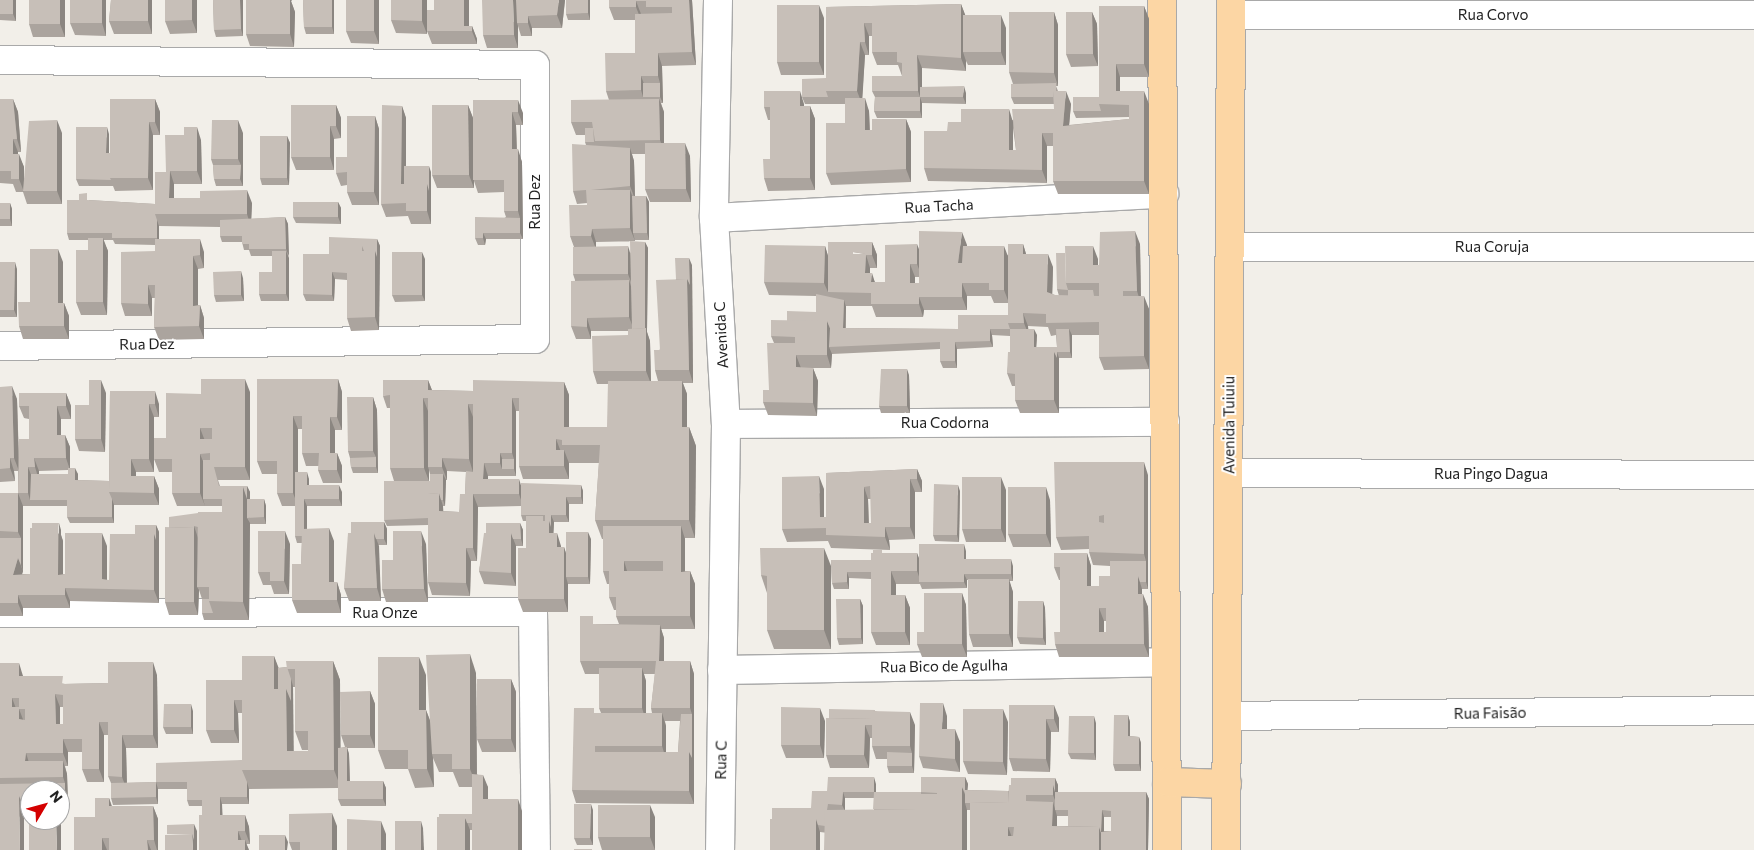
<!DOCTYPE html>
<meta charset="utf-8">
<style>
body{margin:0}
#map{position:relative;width:1754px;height:850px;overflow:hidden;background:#f2efe9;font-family:Commissioner,sans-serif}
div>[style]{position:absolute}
.roads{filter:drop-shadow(1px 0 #a9a9a9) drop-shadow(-1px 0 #a9a9a9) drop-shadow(0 1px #a9a9a9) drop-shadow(0 -1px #a9a9a9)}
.minor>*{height:28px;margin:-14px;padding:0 14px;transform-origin:14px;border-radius:14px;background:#fff}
.major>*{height:28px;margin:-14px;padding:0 14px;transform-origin:14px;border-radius:14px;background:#fcd6a4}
.wall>*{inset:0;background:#aba49e}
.shaded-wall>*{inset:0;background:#8b8681}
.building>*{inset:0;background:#c7bfb8}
span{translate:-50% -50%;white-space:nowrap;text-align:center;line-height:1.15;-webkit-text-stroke:4px #fff;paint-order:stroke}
.street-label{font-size:15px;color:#222}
.north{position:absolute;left:20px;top:780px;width:50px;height:50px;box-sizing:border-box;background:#fff;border:1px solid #a7a7a7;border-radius:50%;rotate:53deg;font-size:14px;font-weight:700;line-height:20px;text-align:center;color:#222}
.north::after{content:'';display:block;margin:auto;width:18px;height:22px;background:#d40000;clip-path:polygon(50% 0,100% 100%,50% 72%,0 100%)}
</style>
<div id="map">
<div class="roads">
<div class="minor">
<i style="left:718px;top:0;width:218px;rotate:91.1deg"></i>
<i style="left:714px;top:218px;width:206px;rotate:86.7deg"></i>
<i style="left:726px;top:424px;width:426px;rotate:90.8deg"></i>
<i style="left:1231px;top:15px;width:523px"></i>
<i style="left:0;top:60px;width:535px;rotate:0.54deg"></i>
<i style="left:535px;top:65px;width:274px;rotate:90deg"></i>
<i style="left:535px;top:339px;width:535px;rotate:179.25deg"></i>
<i style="left:714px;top:218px;width:451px;rotate:-3.1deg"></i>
<i style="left:1230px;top:247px;width:524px"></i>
<i style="left:726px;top:424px;width:439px;rotate:-0.3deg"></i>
<i style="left:1229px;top:473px;width:525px;rotate:0.22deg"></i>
<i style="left:0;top:613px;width:533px;rotate:-0.11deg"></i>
<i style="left:533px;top:612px;width:238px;rotate:89.3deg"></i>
<i style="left:722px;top:670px;width:444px;rotate:-1deg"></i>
<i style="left:1227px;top:716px;width:527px;rotate:-0.65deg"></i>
</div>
<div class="major">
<i style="left:1162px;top:0;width:850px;rotate:89.66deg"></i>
<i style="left:1167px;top:782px;width:60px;rotate:1.9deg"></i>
<i style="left:1226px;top:850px;width:850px;rotate:-89.66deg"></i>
</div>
</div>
<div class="wall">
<i style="clip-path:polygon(0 0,16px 0,16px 21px,0 20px)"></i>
<i style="clip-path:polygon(29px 0,65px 0,65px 37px,33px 37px,29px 24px)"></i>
<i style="clip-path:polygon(106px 0,106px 36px,75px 35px,70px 23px)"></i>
<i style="clip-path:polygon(111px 0,152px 0,152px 34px,114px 34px,109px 21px)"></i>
<i style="clip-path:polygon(165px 0,197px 0,197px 33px,170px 34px,165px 21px)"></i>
<i style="clip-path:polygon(213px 0,243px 0,243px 36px,216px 37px,214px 30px)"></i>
<i style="clip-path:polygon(246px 0,292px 0,291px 1px,295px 12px,294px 47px,250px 46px,246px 34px)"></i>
<i style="clip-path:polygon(303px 0,334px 0,334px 34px,306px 34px,304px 27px)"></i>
<i style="clip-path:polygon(346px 0,379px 0,379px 44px,351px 43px,346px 31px)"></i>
<i style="clip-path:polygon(391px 0,427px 0,427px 34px,396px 33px,391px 20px)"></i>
<i style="clip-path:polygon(434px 0,469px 0,469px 26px,472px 26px,477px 39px,477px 44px,432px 44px,427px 31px,434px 10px)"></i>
<i style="clip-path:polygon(565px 0,562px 28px,532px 28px,532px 36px,521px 36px,518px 26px,518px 48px,487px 48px,483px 35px)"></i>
<i style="clip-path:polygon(566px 0,590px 0,590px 20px,568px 20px,566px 14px)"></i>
<i style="clip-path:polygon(evenodd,609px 0,692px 0,696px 65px,662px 66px,663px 103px,661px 103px,664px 112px,664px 143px,690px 156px,691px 202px,650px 202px,645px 189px,645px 154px,632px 154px,634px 161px,635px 196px,646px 196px,649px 202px,649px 240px,635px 240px,635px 239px,635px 241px,596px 242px,596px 247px,630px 253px,645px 242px,648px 248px,647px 332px,650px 341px,651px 381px,658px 381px,655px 370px,676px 279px,692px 265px,693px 383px,683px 383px,687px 394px,687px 427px,689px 427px,696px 446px,695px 538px,685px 538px,685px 571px,690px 571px,695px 584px,695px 629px,661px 629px,664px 638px,664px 661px,690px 661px,694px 674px,694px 804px,576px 803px,572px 790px,596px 713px,601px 713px,599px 708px,599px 674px,585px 674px,580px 661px,596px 624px,619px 624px,616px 616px,616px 610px,614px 610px,609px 597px,609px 584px,607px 584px,603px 571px,603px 539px,602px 539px,595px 520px,599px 463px,569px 463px,565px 452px,569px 463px,569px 479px,523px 479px,519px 466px,519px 411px,516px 411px,516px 476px,488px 476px,488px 479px,521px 486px,581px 485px,583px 491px,583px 504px,569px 504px,569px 522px,554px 522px,553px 533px,561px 547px,564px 547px,566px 553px,591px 539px,590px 584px,568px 584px,568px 612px,523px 612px,518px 599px,526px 548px,526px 521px,523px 521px,521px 515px,521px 506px,478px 507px,477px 561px,471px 561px,470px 596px,432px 595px,428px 582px,428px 525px,387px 526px,384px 520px,430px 481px,430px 474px,429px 470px,429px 481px,394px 481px,390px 468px,390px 408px,387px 408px,383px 396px,428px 380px,432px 390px,473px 391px,564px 382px,569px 395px,569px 427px,608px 427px,608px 384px,597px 384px,593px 371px,628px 335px,628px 331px,591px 331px,591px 339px,576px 339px,571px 326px,575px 280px,573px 274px,574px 247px,570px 236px,587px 205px,587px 203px,577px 204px,573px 191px,586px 145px,585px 142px,585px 135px,576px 135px,571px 122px,609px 100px,606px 91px,635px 53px,635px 20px,614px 20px,609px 7px,609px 0,447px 471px,466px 472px,465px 494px,459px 512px,443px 511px,443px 506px,445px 506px,446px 480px,447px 480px,447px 471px,609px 0,644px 674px,655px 674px,651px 708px,652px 713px,646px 713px,646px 681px,644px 674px,609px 0,665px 721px,680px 721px,678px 752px,666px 752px,666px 726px,665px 721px)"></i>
<i style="clip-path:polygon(961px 4px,965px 15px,1006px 28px,1006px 65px,968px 65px,966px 61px,966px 71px,922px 68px,922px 87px,966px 93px,966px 104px,922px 103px,922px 118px,877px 118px,874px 111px,875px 97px,872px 91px,902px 76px,898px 65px,877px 65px,872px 52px,872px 36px,869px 36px,869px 55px,865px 55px,862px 98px,869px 111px,870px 130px,872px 130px,906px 119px,911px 132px,911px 182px,831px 185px,826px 173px,845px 123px,845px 104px,805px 104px,802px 97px,826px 78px,826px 7px)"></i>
<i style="clip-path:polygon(evenodd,1144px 6px,1149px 19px,1149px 77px,1120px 77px,1120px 91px,1149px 104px,1149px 194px,1058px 194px,1053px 181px,1053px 146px,1047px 146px,1047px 183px,928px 181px,924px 168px,947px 131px,961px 122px,1013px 120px,1054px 109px,1054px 104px,1014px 104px,1011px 97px,1013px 84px,1009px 72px,1054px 12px,1058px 25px,1058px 86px,1056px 86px,1058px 91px,1071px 104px,1069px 125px,1129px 119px,1129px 117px,1076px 118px,1073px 111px,1099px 97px,1144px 6px,1013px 128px,1016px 150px,1013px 150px,1013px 128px)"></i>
<i style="clip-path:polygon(1092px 12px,1097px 24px,1098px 66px,1071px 67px,1066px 54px)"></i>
<i style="clip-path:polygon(824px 18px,824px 75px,781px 75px,777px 62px)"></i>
<i style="clip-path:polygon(0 99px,13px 99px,18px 112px,21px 152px,18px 152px,18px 154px,24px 167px,24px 179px,62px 133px,62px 204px,27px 204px,23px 192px,16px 192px,13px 184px,0 183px)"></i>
<i style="clip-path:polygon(155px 99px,160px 112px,160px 135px,153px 135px,153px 190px,115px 191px,113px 186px,79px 186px,76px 179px,109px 134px,109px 153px,110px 153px)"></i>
<i style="clip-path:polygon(473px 100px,523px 113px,523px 125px,516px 125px,517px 149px,522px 162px,523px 239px,486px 239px,485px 245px,478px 245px,475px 238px,506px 217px,504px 211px,504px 192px,478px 193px,474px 181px,474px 188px,437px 188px,432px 175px,468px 105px,473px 118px)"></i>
<i style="clip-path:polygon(804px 104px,804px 106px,810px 106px,815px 119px,815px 190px,768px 191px,764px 178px,770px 159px,770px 120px,768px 120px,764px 107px)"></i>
<i style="clip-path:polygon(336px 105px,341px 118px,341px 138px,334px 139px,334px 170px,296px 170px,291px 157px)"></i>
<i style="clip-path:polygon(402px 106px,406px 118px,406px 166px,431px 172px,431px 224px,411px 224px,408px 216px,386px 217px,381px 204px)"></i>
<i style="clip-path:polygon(375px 116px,379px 129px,379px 205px,352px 205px,347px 192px,347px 185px,341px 186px,336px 173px)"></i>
<i style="clip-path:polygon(243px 133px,243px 186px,216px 186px,214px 179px,213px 165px,211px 159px)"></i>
<i style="clip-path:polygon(287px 136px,290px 143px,289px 185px,262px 185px,260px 178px)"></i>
<i style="clip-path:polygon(201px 140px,202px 184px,174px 184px,174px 198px,252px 203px,251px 219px,285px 217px,288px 224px,289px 301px,261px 301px,259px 294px,272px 272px,272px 256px,251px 256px,249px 250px,244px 250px,242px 242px,222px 242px,220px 236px,220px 227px,159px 226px,159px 239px,204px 252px,204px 268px,198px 269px,198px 305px,200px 305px,204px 318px,204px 339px,159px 340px,154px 327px,155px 298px,152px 298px,152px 316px,125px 316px,121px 303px,155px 251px,155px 245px,115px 244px,113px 240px,103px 240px,108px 251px,107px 315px,81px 315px,76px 302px,88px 250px,88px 240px,69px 240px,67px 233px,89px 200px,155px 204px,166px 172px)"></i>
<i style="clip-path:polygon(338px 202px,341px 208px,341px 224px,296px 223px,293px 217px)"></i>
<i style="clip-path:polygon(0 203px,10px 203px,12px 209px,12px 226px,0 226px)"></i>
<i style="clip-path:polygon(377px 239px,380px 246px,379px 330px,351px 331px,347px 318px,347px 280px,335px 279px,334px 301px,306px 301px,303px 294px,329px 254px)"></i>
<i style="clip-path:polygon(evenodd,872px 242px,877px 255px,877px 268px,870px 268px,870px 273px,875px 282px,885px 282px,919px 250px,967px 245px,967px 246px,1008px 255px,1023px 244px,1026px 254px,1053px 267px,1052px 294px,1055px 295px,1059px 296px,1057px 289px,1098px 259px,1098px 265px,1099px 265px,1140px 244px,1141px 296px,1149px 309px,1149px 369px,1104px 370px,1099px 357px,1099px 335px,1072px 335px,1072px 358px,1059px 358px,1059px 413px,1020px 413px,1015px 400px,1015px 386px,1012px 386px,1007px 373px,1010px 352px,1010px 336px,992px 335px,993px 347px,957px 349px,957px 368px,943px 368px,940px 361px,940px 349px,832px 354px,831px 368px,813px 368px,818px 381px,817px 416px,768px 415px,763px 402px,769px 390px,774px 343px,771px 336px,787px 321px,816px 312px,816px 296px,769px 295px,764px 282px,825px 246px,828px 256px,872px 242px,853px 252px,865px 254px,853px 254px,853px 252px,872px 242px,915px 277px,919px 277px,919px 283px,915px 283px,915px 277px,872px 242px,967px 296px,991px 296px,994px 303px,1008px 303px,1008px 315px,958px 329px,846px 328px,846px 306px,872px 306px,876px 317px,923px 317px,924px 310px,967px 310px,967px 296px,872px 242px,1028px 326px,1048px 327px,1051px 336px,1056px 335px,1057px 347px,1036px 347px,1037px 335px,1028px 329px,1028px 326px)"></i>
<i style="clip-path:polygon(425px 259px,425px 301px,395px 302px,392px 295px)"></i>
<i style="clip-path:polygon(0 262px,17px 269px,17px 317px,0 317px)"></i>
<i style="clip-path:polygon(63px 262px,63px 303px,64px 303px,69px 316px,69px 339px,23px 339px,19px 326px,30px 302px)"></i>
<i style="clip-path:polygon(243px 278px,244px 301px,216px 302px,214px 295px)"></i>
<i style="clip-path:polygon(909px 375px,910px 413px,881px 413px,879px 406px)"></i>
<i style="clip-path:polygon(257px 379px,338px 379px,342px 392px,342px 430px,335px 430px,335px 453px,337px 453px,342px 466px,342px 483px,323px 483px,318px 470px,319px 466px,306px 466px,302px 453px,302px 429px,298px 429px,298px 472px,309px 479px,309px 485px,342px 492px,342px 506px,307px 506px,307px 529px,334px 541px,334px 582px,337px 582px,341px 595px,341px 613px,297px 613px,292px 600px,301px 564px,302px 543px,297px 543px,295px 536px,295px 506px,282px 506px,277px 493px,277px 474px,262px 474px,257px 461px)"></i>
<i style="clip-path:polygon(evenodd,0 387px,17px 399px,19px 458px,29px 439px,29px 419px,24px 418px,19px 406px,66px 393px,71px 406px,71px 419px,61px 419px,61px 435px,65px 435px,70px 447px,70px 468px,78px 474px,78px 480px,109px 481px,110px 391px,159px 404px,159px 417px,154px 417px,154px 472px,136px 472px,136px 476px,154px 476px,159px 489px,159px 505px,114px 505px,114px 523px,70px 523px,67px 517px,67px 506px,23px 506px,23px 571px,22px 574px,30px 574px,61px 530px,61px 535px,63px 541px,63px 574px,65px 574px,107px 546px,107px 580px,109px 580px,135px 534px,156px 525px,159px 532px,159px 603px,70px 601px,70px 608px,23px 608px,23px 616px,0 616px,0 493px,18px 493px,18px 471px,14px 471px,15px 481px,0 482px,0 387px,68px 470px,68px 474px,39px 474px,39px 471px,68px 470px)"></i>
<i style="clip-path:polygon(250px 392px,250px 480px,218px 480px,220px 486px,247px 486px,250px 492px,250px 499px,264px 499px,266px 506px,266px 524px,250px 524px,250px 523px,249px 620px,204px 620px,202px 613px,202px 599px,199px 590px,198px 615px,169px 615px,165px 602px,169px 527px,222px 512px,222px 506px,177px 506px,172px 493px,172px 472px,159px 472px,154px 459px,166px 438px,201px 394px)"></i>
<i style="clip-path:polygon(106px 393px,105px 452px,79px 451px,75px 439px,89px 405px)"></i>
<i style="clip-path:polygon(373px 397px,377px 410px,378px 473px,353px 473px,351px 467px,350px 458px,348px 451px)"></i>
<i style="clip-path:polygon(evenodd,917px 469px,922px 481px,922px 492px,915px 492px,915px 539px,889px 540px,890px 550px,831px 548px,828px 541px,787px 542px,782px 529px,824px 489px,824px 517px,826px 517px,826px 473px,917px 469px,868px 499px,871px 499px,871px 523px,869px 523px,868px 499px)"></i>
<i style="clip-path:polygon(evenodd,1148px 475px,1148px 589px,1142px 589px,1142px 594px,1148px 607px,1149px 657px,1059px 657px,1055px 644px,1060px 632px,1060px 580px,1059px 580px,1054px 567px,1087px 553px,1091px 566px,1091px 586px,1099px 586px,1110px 576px,1110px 566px,1093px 565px,1089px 552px,1089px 549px,1061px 550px,1056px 537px,1148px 475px,1104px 621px,1106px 621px,1106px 632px,1104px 632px,1104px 621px)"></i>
<i style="clip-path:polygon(1006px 490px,1006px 542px,966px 542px,962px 529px)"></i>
<i style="clip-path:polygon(960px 491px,959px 542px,935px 541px,933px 535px)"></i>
<i style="clip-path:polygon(1050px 500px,1051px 547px,1013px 547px,1008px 534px)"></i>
<i style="clip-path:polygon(384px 522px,387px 529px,387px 545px,378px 545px,381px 601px,349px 601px,344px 588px,351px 533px)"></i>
<i style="clip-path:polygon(520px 523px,523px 530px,523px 546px,516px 546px,516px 586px,484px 584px,479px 571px,486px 533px)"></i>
<i style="clip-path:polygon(290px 544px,289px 594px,274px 594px,271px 585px,263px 585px,258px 572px)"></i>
<i style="clip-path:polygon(426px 544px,428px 602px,386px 602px,382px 589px,393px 560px)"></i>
<i style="clip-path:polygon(966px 551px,966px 559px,1013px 566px,1013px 581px,1009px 581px,1013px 592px,1013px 647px,973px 647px,969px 634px,968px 580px,967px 580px,967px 588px,922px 589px,920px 584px,896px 584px,896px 595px,905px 595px,910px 608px,910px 645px,876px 645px,871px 632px,871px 579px,849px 578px,849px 589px,834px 589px,832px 583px,831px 560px,871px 560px,883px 553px,917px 553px,919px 559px)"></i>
<i style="clip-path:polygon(831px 566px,831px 649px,774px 649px,767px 630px,767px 593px,761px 575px)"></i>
<i style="clip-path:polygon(962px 593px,966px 605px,967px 657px,922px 657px,917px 644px,924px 632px)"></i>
<i style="clip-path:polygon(860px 599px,863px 606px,863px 644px,839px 645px,837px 638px)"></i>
<i style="clip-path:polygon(1043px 601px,1045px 608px,1046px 645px,1020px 644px,1017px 637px)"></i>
<i style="clip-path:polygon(evenodd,274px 656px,278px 668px,287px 667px,333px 661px,340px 680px,340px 748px,345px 747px,341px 735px,370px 691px,375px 704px,375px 748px,347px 748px,349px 754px,350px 781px,383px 781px,386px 788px,386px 806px,341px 806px,338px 799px,338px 788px,249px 789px,249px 804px,222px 804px,222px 815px,245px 815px,249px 827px,250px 844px,246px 844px,249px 850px,202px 815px,202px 806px,189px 806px,187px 800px,187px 789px,158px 789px,158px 804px,113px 805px,111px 798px,111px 783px,108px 776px,108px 735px,104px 735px,104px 782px,87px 782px,82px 769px,82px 752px,68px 752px,68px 766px,65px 766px,67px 774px,68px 803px,60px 804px,60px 790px,30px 790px,30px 806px,23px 807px,24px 809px,0 850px,0 663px,23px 676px,65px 684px,108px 683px,157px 675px,158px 748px,126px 748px,127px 783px,156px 782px,242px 760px,242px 713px,238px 713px,239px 743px,211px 743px,206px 730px,242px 680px,274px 656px,293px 686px,293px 687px,295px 687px,295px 731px,302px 750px,308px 750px,308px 751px,293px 751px,293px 686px,274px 656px,60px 707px,63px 707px,63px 724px,60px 724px,60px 707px)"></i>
<i style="clip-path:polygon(476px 673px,477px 774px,488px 787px,488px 799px,522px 811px,472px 830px,470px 830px,470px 850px,437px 850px,472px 814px,472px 787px,459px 787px,453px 772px,439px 772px,433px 758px,434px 787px,415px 788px,408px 769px,385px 769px,378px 750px,426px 675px,426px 710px,430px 720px)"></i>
<i style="clip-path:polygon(511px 679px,516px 692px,516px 752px,482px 752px,477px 739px)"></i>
<i style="clip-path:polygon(1009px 705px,1059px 718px,1059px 732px,1051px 732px,1050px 772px,1013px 771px,1009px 758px)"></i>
<i style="clip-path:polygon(875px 710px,875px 711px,915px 725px,914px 773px,889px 773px,887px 766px,887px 759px,876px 759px,872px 746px,872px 738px,870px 738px,869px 768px,830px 768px,826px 755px,829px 718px)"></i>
<i style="clip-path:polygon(193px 711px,193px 734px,166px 734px,163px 727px)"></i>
<i style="clip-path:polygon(1128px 715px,1130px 722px,1130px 736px,1139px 737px,1141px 743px,1141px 771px,1115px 771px,1113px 764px)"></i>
<i style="clip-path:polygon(947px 716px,947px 729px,960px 742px,960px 772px,923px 768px,919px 756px)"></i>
<i style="clip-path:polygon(825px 721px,824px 758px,786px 758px,781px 745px)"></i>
<i style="clip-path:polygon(1008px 722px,1007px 775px,968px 774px,963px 761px)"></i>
<i style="clip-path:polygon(1096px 723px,1096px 760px,1071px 759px,1068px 753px)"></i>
<i style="clip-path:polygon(evenodd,965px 777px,968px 784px,967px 790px,1008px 791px,1055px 778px,1058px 785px,1058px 792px,1146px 792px,1149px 799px,1148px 850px,970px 850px,970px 810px,967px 810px,967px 850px,820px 832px,820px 850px,772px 819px,811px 808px,827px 791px,876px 784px,876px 792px,921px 792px,965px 777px,845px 798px,874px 798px,874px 810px,845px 810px,845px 798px,965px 777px,1057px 816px,1068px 816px,1068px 826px,1057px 826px,1057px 816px,965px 777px,1104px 817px,1111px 817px,1111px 831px,1104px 831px,1104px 817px)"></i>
<i style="clip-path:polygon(109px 798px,112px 806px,153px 806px,158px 819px,158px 850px,74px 850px,95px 817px)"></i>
<i style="clip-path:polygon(593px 810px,593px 845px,577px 845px,574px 838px)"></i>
<i style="clip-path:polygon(655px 817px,655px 850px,602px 850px,598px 837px)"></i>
<i style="clip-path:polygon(337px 826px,337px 850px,292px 850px,289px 842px)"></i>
</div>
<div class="shaded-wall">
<i style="clip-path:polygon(13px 0,16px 0,16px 21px,13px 14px)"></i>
<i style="clip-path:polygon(60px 0,65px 0,65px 37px,60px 24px)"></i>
<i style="clip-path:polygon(102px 0,106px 0,106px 36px,102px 23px)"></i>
<i style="clip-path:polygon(148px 0,152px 0,152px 34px,148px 21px)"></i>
<i style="clip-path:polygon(192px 0,197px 0,197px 33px,192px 20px)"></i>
<i style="clip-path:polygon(240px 0,243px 0,243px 36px,241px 29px)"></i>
<i style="clip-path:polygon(285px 0,292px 0,291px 1px,295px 12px,294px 47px,290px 34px)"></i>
<i style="clip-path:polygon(332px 0,334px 0,334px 34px,332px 27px)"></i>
<i style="clip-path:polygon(374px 0,379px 0,379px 44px,374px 31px)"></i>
<i style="clip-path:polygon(422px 0,427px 0,427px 34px,422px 21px)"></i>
<i style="clip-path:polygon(464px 0,469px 0,469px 31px,464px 26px)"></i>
<i style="clip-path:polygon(513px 0,518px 0,517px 23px,518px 26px,518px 48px,514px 35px)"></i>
<i style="clip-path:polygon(559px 0,565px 0,562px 28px,557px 15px)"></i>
<i style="clip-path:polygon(588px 0,590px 0,590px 20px,588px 13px)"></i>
<i style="clip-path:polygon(689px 0,692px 0,696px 65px,692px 52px)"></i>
<i style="clip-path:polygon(636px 1px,641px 14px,641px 20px,636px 7px)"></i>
<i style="clip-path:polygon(961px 4px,966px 17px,963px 52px,966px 61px,966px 71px,961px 58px)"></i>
<i style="clip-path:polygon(819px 5px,824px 18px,824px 75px,819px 62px)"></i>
<i style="clip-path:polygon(1144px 6px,1149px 19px,1149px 77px,1144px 64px)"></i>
<i style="clip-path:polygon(1054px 12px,1058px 25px,1058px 86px,1054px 73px)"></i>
<i style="clip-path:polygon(1092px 12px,1097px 24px,1098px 66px,1093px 54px)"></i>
<i style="clip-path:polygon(1001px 15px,1006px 28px,1006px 65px,1001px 52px)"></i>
<i style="clip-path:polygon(528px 16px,532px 28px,532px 36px,528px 23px)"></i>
<i style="clip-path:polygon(864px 23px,869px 36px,869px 55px,865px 42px)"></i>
<i style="clip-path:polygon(472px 26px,477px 39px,477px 44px,472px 31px)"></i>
<i style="clip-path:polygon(860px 42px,865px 55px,862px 104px,857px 91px)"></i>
<i style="clip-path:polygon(658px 53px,662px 66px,663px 103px,660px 97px,660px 83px,658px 76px)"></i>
<i style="clip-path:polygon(917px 55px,922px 68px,922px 97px,920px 97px,918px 91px)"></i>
<i style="clip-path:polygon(1116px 64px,1120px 77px,1120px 104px,1116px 91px)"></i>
<i style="clip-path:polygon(641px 76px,646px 89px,643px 97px,641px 90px)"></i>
<i style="clip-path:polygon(964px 86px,966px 93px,966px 104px,963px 97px)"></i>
<i style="clip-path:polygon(800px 91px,804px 104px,804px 119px,800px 106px)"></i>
<i style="clip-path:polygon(1066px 91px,1071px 104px,1068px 138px,1063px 126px)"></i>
<i style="clip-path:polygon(1144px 91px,1149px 104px,1149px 194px,1144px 181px)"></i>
<i style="clip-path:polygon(920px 97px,922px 103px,922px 118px,920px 111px)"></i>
<i style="clip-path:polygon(865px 98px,869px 111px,870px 143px,865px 130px)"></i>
<i style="clip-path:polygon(13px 99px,18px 112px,21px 152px,17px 139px)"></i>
<i style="clip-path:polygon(155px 99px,160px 112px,160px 135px,155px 122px)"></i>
<i style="clip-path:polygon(659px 99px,664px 112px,664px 153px,660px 140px)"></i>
<i style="clip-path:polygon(518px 100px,523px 113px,523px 125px,518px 112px)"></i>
<i style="clip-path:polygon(336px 105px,341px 118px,341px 138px,336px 126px)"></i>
<i style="clip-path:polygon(468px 105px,473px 118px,474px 188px,469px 175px)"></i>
<i style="clip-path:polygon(402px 106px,406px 118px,406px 191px,401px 184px)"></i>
<i style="clip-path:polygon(810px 106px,815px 119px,815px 190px,810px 178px)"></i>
<i style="clip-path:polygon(1009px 109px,1013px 122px,1013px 163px,1009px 150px)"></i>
<i style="clip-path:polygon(512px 112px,516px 125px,517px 162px,512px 149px)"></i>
<i style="clip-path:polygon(375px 116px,379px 129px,379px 205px,374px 192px)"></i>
<i style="clip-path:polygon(906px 119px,911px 132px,911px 182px,906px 169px)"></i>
<i style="clip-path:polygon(57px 120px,62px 133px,62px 204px,57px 191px)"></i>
<i style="clip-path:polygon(238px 120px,243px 133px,243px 186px,240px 179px,241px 165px,238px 159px)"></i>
<i style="clip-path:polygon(149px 122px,153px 135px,153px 190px,148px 178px)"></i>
<i style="clip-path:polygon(330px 126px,334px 139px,334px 170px,330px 157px)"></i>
<i style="clip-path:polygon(107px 127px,109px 134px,109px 160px,106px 153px)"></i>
<i style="clip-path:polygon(197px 127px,201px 140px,202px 184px,197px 171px)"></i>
<i style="clip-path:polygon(1042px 133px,1047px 146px,1047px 183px,1042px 170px)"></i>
<i style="clip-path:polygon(287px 136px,290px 143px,289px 185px,287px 178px)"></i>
<i style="clip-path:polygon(13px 139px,18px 152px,17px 166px,13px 154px)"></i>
<i style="clip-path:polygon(685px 143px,690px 156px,691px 202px,686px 189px)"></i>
<i style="clip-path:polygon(630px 148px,634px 161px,635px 199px,630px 186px)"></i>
<i style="clip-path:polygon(518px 149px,522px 162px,523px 239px,520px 233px,520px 218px,518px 211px)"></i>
<i style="clip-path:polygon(19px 154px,24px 167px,24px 192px,19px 179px)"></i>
<i style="clip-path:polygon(429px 166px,431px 172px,431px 224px,427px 211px,427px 184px)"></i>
<i style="clip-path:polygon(170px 171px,174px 184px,174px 211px,169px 198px)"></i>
<i style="clip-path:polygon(247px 190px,252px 203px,251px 227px,247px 214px)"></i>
<i style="clip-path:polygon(630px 190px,635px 203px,633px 233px,635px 241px,630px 228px)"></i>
<i style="clip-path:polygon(646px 196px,649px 202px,649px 240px,647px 233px)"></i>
<i style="clip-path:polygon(338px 202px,341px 208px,341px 224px,338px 217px)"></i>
<i style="clip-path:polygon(10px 203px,12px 209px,12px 226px,10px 219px)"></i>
<i style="clip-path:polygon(285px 217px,288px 224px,289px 256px,286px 249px)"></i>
<i style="clip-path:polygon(157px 220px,159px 226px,159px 245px,157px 238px)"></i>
<i style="clip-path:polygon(592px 229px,596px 242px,596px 249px,591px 236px)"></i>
<i style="clip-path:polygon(1135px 231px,1140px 244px,1141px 304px,1137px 291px)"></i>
<i style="clip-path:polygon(962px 232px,967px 245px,963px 276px,958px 263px)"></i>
<i style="clip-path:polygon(483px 233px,486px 239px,485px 245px,483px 238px)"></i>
<i style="clip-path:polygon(103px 238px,108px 251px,107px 315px,103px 302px)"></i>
<i style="clip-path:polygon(200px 239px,204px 252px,204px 268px,200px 255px)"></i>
<i style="clip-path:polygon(377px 239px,380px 246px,379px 330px,375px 317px,375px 251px)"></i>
<i style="clip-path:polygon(645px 242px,648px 248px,647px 332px,650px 341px,651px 384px,646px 371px,645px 332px)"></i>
<i style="clip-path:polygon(872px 242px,877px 255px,877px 268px,872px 255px)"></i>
<i style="clip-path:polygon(917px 244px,922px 257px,922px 277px,917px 264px)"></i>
<i style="clip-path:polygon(1023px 244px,1027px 257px,1023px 254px)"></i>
<i style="clip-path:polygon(628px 246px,632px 259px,633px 287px,628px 274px)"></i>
<i style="clip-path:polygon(825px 246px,829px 259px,828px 292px,824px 283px)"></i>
<i style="clip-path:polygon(1004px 246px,1009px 259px,1009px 303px,1004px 290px)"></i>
<i style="clip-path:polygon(1093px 246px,1098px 259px,1098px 278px,1093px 265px)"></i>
<i style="clip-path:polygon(58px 249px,63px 262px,63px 316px,58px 303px)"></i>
<i style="clip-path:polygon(286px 251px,289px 258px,289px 301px,286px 294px)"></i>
<i style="clip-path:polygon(422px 252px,425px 259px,425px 301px,422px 295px)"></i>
<i style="clip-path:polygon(1048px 254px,1053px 267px,1052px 305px,1047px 292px)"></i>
<i style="clip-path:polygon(866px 255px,870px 268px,870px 286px,865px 273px)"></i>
<i style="clip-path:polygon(193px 256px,198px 269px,198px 319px,193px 306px)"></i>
<i style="clip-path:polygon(689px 258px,692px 265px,693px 383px,689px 370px,687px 279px)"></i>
<i style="clip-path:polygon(15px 262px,17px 269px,17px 317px,14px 310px)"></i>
<i style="clip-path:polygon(910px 264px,915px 277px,915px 296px,910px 283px)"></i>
<i style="clip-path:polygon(241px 271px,243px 278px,244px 301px,241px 295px)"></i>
<i style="clip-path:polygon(332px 272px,335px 279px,334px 301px,332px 295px)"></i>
<i style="clip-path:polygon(872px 273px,876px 286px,871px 282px)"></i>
<i style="clip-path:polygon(629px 280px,633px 293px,634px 330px,629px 317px)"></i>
<i style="clip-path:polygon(962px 283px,967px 296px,967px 310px,962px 297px)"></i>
<i style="clip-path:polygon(148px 285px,152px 298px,152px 316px,148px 304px)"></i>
<i style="clip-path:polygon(1144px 296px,1149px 309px,1149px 369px,1144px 356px)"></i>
<i style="clip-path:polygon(919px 297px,924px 310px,923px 317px,919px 304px)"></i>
<i style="clip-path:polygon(844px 300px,846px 307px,845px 335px,843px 328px)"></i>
<i style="clip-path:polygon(64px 303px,69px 316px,69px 339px,64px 326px)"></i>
<i style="clip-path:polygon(200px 305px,204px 318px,204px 339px,199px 326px)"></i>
<i style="clip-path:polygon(1023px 313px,1028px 326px,1029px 336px,1024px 323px)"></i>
<i style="clip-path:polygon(587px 318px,591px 331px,591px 339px,587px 327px)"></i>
<i style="clip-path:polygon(827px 321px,832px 334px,829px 347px,832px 354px,831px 368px,827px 355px)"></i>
<i style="clip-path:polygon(990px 329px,992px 335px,993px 347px,990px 341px)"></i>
<i style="clip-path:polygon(1034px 329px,1037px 335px,1036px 353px,1034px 347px)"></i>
<i style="clip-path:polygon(1069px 329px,1072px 335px,1072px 358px,1070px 352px)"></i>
<i style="clip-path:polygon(955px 342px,957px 349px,957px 368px,955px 361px)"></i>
<i style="clip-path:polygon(1054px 352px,1057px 352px,1059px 358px,1059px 413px,1054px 400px)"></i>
<i style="clip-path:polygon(796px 355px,801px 368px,796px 367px)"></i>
<i style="clip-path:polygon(813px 368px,818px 381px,817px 416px,813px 403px)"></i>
<i style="clip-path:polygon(907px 369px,909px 375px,910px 413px,907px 406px)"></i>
<i style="clip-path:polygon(245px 379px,250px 392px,250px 480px,245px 467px)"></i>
<i style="clip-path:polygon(338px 379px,342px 392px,342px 430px,337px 417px)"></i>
<i style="clip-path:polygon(101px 380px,106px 393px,105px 452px,101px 439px)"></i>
<i style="clip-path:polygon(428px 380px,433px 393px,428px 390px)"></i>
<i style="clip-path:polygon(682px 381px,687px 394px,687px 445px,682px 433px)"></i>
<i style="clip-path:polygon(564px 382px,569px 395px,569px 445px,564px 440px)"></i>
<i style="clip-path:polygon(12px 386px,17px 399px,19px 471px,14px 458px)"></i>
<i style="clip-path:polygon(155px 391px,159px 404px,159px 417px,155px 404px)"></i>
<i style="clip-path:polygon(66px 393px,71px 406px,71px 419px,66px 406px)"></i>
<i style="clip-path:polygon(373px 397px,377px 410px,378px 473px,376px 467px,376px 457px,373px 451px)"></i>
<i style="clip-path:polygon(423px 398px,428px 411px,428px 467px,429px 470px,429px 481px,424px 468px)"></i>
<i style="clip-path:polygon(512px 398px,516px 411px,516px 476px,514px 469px,514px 459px,512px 453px)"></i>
<i style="clip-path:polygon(149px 404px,154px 417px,154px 472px,149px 459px)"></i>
<i style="clip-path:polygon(468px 404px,473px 417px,473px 472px,469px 459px)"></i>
<i style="clip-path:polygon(57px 406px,61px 419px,61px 447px,57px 435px)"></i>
<i style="clip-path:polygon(293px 416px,298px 429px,298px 506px,293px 493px)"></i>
<i style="clip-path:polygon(330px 417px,335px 430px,335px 466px,330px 453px)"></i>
<i style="clip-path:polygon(689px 427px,696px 446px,695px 538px,689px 520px)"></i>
<i style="clip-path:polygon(200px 428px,205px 441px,200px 439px)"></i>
<i style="clip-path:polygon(65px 435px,70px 447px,70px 470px,66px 458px)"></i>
<i style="clip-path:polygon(556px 439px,561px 452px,556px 450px)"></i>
<i style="clip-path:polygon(564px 450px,569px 463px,569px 479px,564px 466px)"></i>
<i style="clip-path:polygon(337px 453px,342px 466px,342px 483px,337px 470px)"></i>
<i style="clip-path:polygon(500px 453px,505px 466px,502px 469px,500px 463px)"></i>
<i style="clip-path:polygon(200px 454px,205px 466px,203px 499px,205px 506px,200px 493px)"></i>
<i style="clip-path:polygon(10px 458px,14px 471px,15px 481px,10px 468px)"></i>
<i style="clip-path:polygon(34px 458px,39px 471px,39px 480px,35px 467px)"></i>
<i style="clip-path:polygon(442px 458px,447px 471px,447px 480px,442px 467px)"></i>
<i style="clip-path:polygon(131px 459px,136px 472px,136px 489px,131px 476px)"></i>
<i style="clip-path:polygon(1144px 462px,1148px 475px,1148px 589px,1146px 582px,1146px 561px,1144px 554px)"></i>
<i style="clip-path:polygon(484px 463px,488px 476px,488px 492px,483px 479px)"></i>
<i style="clip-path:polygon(28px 467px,33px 480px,30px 500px,28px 493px)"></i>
<i style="clip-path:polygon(75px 468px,78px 474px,78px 487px,75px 480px)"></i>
<i style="clip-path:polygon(917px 469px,922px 481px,922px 492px,917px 479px)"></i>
<i style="clip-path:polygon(307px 472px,309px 479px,309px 491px,307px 485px)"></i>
<i style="clip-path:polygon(443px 474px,446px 480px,445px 506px,443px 500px)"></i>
<i style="clip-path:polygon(154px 476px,159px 489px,159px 505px,154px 493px)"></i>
<i style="clip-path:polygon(819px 476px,824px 489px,824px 528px,820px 517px)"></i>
<i style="clip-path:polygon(1001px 477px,1006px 490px,1006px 542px,1001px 529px)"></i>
<i style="clip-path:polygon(519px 479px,523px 492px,523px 506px,519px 494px)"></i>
<i style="clip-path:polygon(910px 479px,915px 492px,915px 539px,910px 527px)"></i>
<i style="clip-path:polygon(339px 485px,342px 492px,342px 506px,339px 499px)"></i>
<i style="clip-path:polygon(581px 485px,583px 491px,583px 504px,581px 497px)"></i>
<i style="clip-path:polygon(958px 485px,960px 491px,959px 542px,957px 535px)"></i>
<i style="clip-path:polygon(247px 486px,250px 492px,250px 518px,247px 518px,250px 523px,249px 620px,243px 602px,243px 487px)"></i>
<i style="clip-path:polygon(864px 487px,868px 499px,869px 536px,864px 523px)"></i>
<i style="clip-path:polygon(1046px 487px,1050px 500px,1051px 547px,1046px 534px)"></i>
<i style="clip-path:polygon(18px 493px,23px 506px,23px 571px,21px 565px,21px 538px,18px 532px)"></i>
<i style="clip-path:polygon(439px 493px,443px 506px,444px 524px,439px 511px)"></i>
<i style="clip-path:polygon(473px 494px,478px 507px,477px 561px,473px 548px)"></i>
<i style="clip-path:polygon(566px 497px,569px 504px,569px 522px,566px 515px)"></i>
<i style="clip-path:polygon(112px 499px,114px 505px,114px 523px,112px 517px)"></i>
<i style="clip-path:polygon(264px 499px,266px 506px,266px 524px,264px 517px)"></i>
<i style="clip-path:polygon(304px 499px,307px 506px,307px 543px,304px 536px)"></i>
<i style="clip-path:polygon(551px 515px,554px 522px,553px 546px,549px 533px,549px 521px)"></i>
<i style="clip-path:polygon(384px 522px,387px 529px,387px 545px,384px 539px)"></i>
<i style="clip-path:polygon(59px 523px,61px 530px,61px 535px,63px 541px,63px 588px,58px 575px)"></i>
<i style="clip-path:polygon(520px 523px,523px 530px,523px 546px,521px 539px)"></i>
<i style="clip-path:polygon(156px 525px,159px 532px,159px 603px,154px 590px,154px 534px)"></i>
<i style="clip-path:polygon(194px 526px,199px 541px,197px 587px,199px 590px,198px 615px,194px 602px)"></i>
<i style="clip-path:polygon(681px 526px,685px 539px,685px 584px,681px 572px)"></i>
<i style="clip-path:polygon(885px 527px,889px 540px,890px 550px,885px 537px)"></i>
<i style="clip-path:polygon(329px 528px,334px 541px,334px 595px,329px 582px)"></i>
<i style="clip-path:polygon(285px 531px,290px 544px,289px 594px,284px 581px)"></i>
<i style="clip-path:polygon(421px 531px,426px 544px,428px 602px,424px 589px)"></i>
<i style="clip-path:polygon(588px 532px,591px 539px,590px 584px,588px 577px)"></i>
<i style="clip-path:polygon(102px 533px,107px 546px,107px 589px,102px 579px)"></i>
<i style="clip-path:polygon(374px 533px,379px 546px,381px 601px,377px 588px)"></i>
<i style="clip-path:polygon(511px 533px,516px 546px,516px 586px,511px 573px)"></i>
<i style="clip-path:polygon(557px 533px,561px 546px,561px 560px,557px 547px)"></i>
<i style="clip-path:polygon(964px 544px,966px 551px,966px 566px,964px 559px)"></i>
<i style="clip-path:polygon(564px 547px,568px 560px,566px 577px,568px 584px,568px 612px,564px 599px)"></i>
<i style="clip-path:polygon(466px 548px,471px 561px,470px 596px,466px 583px)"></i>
<i style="clip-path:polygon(824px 548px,831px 566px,831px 649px,824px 630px)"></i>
<i style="clip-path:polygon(917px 553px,922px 566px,921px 582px,917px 571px)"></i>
<i style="clip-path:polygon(1087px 553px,1091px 566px,1091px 599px,1087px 586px)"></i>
<i style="clip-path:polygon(18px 558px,23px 571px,18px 588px,13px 575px)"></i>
<i style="clip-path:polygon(1011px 559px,1013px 566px,1013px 581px,1011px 574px)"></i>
<i style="clip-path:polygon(624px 561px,628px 574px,624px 571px)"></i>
<i style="clip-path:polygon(690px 571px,695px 584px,695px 629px,690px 616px)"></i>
<i style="clip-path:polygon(891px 571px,896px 584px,896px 608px,891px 595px)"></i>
<i style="clip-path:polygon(847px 572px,849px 578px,849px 589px,847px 582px)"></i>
<i style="clip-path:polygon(964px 574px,967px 580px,967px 588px,964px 582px)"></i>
<i style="clip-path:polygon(1138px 576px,1142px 589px,1142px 607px,1138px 594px)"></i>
<i style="clip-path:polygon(1009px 579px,1013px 592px,1013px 647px,1009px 634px)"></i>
<i style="clip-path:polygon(337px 582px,341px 595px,341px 613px,337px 600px)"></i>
<i style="clip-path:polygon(65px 588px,70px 601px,70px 608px,65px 595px)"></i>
<i style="clip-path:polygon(962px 593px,966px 605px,967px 657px,962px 644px)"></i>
<i style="clip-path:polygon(1143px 594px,1148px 607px,1149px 657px,1144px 644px)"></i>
<i style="clip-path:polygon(18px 595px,23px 608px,23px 616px,18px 603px)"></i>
<i style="clip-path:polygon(905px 595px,910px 608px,910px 645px,905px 632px)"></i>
<i style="clip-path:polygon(860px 599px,863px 606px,863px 644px,861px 638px)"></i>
<i style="clip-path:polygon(1043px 601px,1045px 608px,1046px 645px,1043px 638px)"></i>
<i style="clip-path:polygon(1099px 608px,1104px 621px,1104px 644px,1099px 632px)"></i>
<i style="clip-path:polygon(660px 625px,664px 638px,664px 674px,659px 661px)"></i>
<i style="clip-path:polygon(470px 654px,476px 673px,477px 787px,470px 769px)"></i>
<i style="clip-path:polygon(274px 656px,281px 674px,281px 701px,274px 689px)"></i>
<i style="clip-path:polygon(419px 657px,426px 675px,426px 729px,419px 710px)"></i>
<i style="clip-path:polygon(333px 661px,340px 680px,341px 788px,334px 770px)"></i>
<i style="clip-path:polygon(690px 661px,694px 674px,694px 804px,689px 791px,689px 752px,692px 714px,690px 708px)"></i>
<i style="clip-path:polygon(153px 662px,157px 675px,158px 748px,153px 735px)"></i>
<i style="clip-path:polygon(19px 663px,23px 676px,23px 689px,19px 676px)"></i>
<i style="clip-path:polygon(642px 668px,646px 681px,646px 721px,642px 708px)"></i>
<i style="clip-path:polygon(291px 679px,293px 686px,294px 769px,287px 751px,286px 689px)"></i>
<i style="clip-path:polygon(511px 679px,516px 692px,516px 752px,511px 739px)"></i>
<i style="clip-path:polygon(370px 691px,375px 704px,375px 748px,370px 735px)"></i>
<i style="clip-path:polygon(55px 694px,60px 707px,60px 737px,56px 724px)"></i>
<i style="clip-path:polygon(12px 698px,17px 711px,12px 707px)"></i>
<i style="clip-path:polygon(234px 700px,238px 713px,239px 743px,234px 730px)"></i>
<i style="clip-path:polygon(943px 703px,947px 716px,947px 741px,942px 729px)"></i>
<i style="clip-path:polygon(191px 704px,193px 711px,193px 734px,191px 727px)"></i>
<i style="clip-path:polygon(1054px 705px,1059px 718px,1059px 732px,1054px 719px)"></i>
<i style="clip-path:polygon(820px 708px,825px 721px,824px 758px,820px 745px)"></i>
<i style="clip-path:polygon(19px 709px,24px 722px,19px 719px)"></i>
<i style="clip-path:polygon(1003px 709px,1008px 722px,1007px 775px,1003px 762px)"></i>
<i style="clip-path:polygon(426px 710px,433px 729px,432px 754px,433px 758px,434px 787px,427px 769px)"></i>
<i style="clip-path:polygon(910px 712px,915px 725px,914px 773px,912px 766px,912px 753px,910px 746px)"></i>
<i style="clip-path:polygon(662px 713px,666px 726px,666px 759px,662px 746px)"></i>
<i style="clip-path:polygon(1128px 715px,1130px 722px,1130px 743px,1128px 736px)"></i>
<i style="clip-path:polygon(1094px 716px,1096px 723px,1096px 760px,1094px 753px)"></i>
<i style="clip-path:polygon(1046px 719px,1051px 732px,1050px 772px,1046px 759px)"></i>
<i style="clip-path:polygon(99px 722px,104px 735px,104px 782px,99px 769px)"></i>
<i style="clip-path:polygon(865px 725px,870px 738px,869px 768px,864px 755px)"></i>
<i style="clip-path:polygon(955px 729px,960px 742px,960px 772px,955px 759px)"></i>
<i style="clip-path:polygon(122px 735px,126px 748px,127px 790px,122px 777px)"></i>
<i style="clip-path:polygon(1139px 737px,1141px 743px,1141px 771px,1139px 764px)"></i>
<i style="clip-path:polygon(63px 739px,68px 752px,68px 766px,63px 753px)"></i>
<i style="clip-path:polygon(347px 747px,349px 754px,350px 788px,347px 781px)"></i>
<i style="clip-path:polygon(26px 753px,30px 766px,25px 761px)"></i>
<i style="clip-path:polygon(63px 761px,67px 774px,68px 803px,65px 797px,65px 783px,63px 777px)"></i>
<i style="clip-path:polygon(483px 775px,488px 787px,488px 812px,483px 799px)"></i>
<i style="clip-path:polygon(874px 777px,876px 784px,876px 799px,874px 792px)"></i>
<i style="clip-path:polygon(965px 777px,968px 784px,967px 797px,965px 790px)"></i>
<i style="clip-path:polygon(1055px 778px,1058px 785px,1058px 808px,1053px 795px,1053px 785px)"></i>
<i style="clip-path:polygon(383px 781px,386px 788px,386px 806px,383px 799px)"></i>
<i style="clip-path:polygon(156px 782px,158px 789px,158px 804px,156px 797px)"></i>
<i style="clip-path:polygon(247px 782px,249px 789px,249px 804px,247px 797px)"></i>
<i style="clip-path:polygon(962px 787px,967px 800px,965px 803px,967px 810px,967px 850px,962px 850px)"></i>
<i style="clip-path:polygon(843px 792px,845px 798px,845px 811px,842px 805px)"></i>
<i style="clip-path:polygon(1146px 792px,1149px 799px,1148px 850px,1146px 850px)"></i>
<i style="clip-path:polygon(19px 796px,24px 809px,24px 850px,20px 850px)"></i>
<i style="clip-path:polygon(220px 797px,222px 804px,223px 825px,220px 819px)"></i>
<i style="clip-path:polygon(109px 798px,113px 811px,109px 806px)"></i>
<i style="clip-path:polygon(518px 799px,522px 811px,522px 850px,518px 850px)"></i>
<i style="clip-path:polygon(1053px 802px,1057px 816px,1057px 839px,1052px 826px)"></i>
<i style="clip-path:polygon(591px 804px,593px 810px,593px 845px,590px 838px)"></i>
<i style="clip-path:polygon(650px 805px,655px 817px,655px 850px,650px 837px)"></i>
<i style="clip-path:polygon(153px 806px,158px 819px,158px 850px,157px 850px,154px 840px)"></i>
<i style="clip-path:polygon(1102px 810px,1104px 817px,1104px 838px,1101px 832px)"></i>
<i style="clip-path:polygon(332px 813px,337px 826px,337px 850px,332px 850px)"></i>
<i style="clip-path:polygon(245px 815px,249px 827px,250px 844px,245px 831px)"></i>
<i style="clip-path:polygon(465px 817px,470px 830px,470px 850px,465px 850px)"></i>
<i style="clip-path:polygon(816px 819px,820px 832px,820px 850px,816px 850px)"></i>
<i style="clip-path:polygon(56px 820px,59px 820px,61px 824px,61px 850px,57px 850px)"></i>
<i style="clip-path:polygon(381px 821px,386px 834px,386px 850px,381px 850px)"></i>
<i style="clip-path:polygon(421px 821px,423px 828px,424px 850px,421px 850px)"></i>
<i style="clip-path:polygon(194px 824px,197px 831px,197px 850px,193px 850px,192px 834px)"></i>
<i style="clip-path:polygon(1008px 827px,1013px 840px,1008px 836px)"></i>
<i style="clip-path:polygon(1099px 827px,1104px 840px,1103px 850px,1099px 850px)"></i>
<i style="clip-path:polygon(238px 831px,243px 844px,238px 840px)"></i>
<i style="clip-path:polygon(285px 835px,288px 842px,287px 850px,285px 850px)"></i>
<i style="clip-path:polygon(102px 838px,107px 850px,102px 850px)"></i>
<i style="clip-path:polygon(147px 840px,151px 850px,148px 850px)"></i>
<i style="clip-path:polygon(245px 840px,249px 850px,245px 850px)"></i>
</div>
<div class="building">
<i style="clip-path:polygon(0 0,13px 0,13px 14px,0 14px)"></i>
<i style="clip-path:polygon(29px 0,60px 0,60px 24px,29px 24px)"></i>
<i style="clip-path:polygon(70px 0,102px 0,102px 23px,70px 23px)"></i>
<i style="clip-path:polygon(111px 0,148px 0,148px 21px,109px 21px)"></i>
<i style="clip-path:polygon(165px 0,192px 0,192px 20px,165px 21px)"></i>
<i style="clip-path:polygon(213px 0,240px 0,241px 29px,214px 30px)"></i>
<i style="clip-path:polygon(246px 0,290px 0,290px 34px,246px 34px)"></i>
<i style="clip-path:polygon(303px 0,332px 0,332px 27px,304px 27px)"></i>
<i style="clip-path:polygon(346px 0,374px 0,374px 31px,346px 31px)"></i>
<i style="clip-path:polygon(391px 0,422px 0,422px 21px,391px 20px)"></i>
<i style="clip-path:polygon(434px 0,464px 0,464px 26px,472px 26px,472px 31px,427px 31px,427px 10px,434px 10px)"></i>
<i style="clip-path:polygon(482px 0,513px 0,514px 35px,483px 35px)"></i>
<i style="clip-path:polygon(516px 0,559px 0,557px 15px,528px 16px,528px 23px,517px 23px)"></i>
<i style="clip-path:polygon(566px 0,588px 0,588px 13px,566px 14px)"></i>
<i style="clip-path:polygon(609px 0,689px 0,692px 52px,658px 53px,658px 76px,641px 76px,641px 90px,606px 91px,605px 53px,635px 53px,635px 14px,672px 13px,672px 7px,646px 7px,646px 1px,636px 1px,636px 7px,609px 7px)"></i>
<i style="clip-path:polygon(961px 4px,961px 58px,917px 55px,918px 91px,872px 91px,872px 76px,902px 76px,902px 63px,897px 62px,897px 52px,872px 52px,872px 23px,864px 23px,865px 42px,860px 42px,857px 91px,826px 91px,826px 7px)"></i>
<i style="clip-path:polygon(777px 5px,819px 5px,819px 62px,777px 62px)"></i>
<i style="clip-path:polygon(1099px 6px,1144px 6px,1144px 64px,1116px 64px,1116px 91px,1144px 91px,1144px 181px,1053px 181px,1053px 133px,1042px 133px,1042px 170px,924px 168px,924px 131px,947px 131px,948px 122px,961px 122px,961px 109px,1009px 109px,1009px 150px,1016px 150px,1012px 109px,1054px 109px,1053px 91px,1066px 91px,1063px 126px,1129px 119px,1129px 105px,1099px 104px)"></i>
<i style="clip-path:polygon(1009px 12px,1054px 12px,1054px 73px,1009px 72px)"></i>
<i style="clip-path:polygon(1066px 12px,1092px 12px,1093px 54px,1066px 54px)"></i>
<i style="clip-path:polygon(963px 15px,1001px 15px,1001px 52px,963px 52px)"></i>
<i style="clip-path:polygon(826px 78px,826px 91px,828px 97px,802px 97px,802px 79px)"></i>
<i style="clip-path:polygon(643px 83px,660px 83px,660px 97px,643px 97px)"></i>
<i style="clip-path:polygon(1056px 83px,1056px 91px,1053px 91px,1053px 97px,1011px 97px,1011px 84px)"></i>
<i style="clip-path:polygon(964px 86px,963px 97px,920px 97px,920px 87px)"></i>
<i style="clip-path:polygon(764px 91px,800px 91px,800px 106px,810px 106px,810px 178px,764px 178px,763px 159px,770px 159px,770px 107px,764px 107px)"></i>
<i style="clip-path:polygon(875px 97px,920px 97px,920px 111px,874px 111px)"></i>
<i style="clip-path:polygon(1073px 97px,1099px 97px,1099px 104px,1101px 111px,1073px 111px)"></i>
<i style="clip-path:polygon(845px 98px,865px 98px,865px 130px,872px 130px,872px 119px,906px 119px,906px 169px,826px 173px,826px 123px,845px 123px)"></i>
<i style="clip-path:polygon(0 99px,13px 99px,17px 139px,13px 139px,13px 154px,19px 154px,19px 179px,11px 179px,11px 171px,0 171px)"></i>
<i style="clip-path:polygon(110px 99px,155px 99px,155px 122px,149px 122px,148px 178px,110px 178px)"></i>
<i style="clip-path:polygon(659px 99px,660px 140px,595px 141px,592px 122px,571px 122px,571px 100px)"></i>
<i style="clip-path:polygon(473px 100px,518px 100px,518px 112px,512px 112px,512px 149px,518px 149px,518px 211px,504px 211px,504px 180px,473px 180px)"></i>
<i style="clip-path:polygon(291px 105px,336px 105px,336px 126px,330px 126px,330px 157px,291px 157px)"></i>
<i style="clip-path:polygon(382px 105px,402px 106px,401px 184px,427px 184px,427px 211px,406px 211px,406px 203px,381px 204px)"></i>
<i style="clip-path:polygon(432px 105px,468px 105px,469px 175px,432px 175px)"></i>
<i style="clip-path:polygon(347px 116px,375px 116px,374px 192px,347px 192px,347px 172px,336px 173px,336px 157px,347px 157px)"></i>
<i style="clip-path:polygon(57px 120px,57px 191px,23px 191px,29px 121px)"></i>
<i style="clip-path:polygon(212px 120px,238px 120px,238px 159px,211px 159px)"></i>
<i style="clip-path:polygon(76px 127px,107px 127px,106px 153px,110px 153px,110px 178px,111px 180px,76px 179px)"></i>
<i style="clip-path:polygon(184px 127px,197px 127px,197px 171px,170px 171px,169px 198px,200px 198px,200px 191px,247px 190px,247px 214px,155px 214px,155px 172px,166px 172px,165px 135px,184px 135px)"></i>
<i style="clip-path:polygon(585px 128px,593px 128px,594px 142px,585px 142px)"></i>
<i style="clip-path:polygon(260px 136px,287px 136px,287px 178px,260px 178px)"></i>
<i style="clip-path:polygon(645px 143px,685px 143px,686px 189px,645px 189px)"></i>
<i style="clip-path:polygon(572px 144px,630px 148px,630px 186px,591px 190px,630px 190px,630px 228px,592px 229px,591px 236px,570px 236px,569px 205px,587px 205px,586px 190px,573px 191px)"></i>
<i style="clip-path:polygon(213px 165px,241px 165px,240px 179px,214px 179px)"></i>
<i style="clip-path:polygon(404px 166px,429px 166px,429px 191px,427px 184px,404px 184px)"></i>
<i style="clip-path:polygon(87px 193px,87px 200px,155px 204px,155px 214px,157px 220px,157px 238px,112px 238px,112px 233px,67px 233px,67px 200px,79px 200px,79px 194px)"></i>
<i style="clip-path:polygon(632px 196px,646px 196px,647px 233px,633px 233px)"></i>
<i style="clip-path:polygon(293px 202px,338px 202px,338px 217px,293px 217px)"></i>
<i style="clip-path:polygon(0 203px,10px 203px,10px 219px,0 219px)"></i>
<i style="clip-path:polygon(285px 217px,286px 249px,249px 249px,249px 244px,242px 244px,242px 236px,220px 236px,220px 220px)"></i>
<i style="clip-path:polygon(475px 217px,520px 218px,520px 233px,483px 233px,483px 238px,475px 238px)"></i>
<i style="clip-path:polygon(evenodd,919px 231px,962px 232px,958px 263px,962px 263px,963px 246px,1004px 246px,1004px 290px,989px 290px,989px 283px,962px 283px,962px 297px,919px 297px,919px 304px,871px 304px,871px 293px,828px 292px,828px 242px,872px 242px,872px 255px,866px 255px,865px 273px,872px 273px,871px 282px,885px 282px,885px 245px,917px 244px,917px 264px,910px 264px,910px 283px,919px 283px,919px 231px,853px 252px,865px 254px,853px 254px,853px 252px)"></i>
<i style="clip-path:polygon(1135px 231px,1137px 291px,1123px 291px,1123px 296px,1144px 296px,1144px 356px,1099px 357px,1099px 322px,1046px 323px,1046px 314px,1023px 313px,1024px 323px,1008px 323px,1008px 244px,1023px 244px,1023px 254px,1048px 254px,1047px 292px,1055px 295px,1099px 296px,1099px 283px,1066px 283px,1065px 246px,1093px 246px,1093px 265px,1099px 265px,1100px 232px)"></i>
<i style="clip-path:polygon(329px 237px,377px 239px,377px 257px,375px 251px,364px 251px,362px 246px,347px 246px,347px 273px,332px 272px,332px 295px,303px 294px,303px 254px,329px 254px)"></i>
<i style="clip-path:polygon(88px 238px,103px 238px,103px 302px,76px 302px,76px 250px,88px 250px)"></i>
<i style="clip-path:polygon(155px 239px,200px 239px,200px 255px,193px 256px,193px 306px,200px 305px,199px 326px,154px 327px,155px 285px,148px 285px,148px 304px,121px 303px,121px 252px,155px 251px)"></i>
<i style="clip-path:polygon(630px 241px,645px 242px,645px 328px,632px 329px)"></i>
<i style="clip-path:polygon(765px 245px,825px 246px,824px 283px,764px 282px)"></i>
<i style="clip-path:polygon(347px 246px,362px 246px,362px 251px,375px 251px,375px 317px,347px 318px)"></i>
<i style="clip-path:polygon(628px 246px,628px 274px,573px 274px,573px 247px)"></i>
<i style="clip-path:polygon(30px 249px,58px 249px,58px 303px,64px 303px,64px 326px,19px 326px,18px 302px,30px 302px)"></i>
<i style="clip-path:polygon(272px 251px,286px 251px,286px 294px,259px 294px,259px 272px,272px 272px)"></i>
<i style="clip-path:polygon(392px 252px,422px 252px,422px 295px,392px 295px)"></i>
<i style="clip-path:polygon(1056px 253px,1065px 253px,1066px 283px,1068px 290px,1093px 290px,1094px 296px,1068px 296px,1068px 290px,1057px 289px)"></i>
<i style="clip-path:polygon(675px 258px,689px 258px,690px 285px,687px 279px,676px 279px)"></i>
<i style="clip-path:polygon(0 262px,15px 262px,14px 310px,0 310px)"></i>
<i style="clip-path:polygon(241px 271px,241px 295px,214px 295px,213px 272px)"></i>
<i style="clip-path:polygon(687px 279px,689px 370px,655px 370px,654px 350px,660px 350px,656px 280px)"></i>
<i style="clip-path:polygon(629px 280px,629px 317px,587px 318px,587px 327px,571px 326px,571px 281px)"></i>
<i style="clip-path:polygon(816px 294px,844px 300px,843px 328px,958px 329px,958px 315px,1008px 315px,1008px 323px,1010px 329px,990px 329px,990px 341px,955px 342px,955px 361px,940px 361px,940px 342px,829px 347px,830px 328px,827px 321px,787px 321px,787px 311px,816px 312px)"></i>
<i style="clip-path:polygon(771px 320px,827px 321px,827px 355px,796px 355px,796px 367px,813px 368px,813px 403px,763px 402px,763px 390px,769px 390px,767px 343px,795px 343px,795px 337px,771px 336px)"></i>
<i style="clip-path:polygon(646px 328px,646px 371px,593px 371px,592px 336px,628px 335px,628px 329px)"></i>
<i style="clip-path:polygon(1010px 329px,1034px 329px,1034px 347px,1057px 347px,1056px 329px,1069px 329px,1070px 352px,1057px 352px,1057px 358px,1054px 352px,1010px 352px)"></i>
<i style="clip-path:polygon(1008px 352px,1054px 352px,1054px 400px,1015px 400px,1015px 374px,1007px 373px)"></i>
<i style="clip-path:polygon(881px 369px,907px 369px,907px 406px,879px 406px)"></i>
<i style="clip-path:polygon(evenodd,201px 379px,245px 379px,245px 467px,210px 467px,210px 453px,200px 454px,200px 493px,172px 493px,172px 459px,154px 459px,154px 438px,166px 438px,166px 393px,201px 394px,201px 379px,200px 428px,212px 428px,212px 439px,200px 439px,200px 428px)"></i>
<i style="clip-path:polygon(257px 379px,338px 379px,337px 417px,330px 417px,330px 453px,337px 453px,337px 470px,318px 470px,319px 453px,302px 453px,302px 416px,293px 416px,293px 493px,277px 493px,277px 461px,257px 461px)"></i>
<i style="clip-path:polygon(89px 380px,101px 380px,101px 439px,75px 439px,75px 405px,89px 405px)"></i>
<i style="clip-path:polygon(383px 380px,428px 380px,428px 390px,473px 391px,473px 380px,564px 382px,564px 427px,562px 427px,562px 440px,556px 439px,556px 450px,564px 450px,564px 466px,519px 466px,519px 398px,512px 398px,512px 453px,500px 453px,500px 463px,484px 463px,483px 479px,519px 479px,519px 494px,473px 494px,473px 404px,468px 404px,469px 459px,442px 458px,442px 467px,428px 467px,428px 398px,423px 398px,424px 468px,390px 468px,390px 395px,383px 396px)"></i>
<i style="clip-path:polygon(608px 381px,682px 381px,682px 427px,607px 427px)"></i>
<i style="clip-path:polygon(12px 386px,14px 458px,10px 458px,10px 468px,0 469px,0 387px)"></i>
<i style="clip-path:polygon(110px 391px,155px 391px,155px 404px,149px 404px,149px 459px,131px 459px,131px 476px,154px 476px,154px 493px,109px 492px)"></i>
<i style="clip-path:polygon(19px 393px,66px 393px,66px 406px,57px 406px,57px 435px,65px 435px,66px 458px,34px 458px,35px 467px,28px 467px,28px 493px,18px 493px,19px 439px,29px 439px,29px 406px,19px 406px)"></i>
<i style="clip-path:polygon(347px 397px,373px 397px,373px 451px,348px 451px)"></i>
<i style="clip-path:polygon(562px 427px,689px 427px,689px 520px,595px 520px,600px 445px,562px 445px)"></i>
<i style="clip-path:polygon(376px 457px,376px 467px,351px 467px,350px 458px)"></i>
<i style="clip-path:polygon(502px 459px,514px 459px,514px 469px,502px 469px)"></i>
<i style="clip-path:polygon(203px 460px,210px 460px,210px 467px,214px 467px,219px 486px,247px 486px,247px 499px,243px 487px,222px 487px,222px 499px,203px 499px)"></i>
<i style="clip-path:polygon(evenodd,1054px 462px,1144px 462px,1144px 554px,1089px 552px,1089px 536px,1056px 537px,1054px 462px,1104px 515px,1104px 523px,1099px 522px,1099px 516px,1104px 515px)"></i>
<i style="clip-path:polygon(68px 468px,75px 468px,75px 480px,109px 481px,109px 492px,112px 499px,112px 517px,67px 517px,67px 500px,30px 500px,31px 474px,68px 474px)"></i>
<i style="clip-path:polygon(evenodd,917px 469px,917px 479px,910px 479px,910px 527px,885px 527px,885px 537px,826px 535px,826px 528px,782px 529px,782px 477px,819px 476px,820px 517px,826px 517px,826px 473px,917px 469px,870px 486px,871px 523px,864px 523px,864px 487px,870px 486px)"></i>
<i style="clip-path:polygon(466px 471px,473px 472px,473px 494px,465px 494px)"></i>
<i style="clip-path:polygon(295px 472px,307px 472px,307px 485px,339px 485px,339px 499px,304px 499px,304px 529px,302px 529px,302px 536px,295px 536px)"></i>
<i style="clip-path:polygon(430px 474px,443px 474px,443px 500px,441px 500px,439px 493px,428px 494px,428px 518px,384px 520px,384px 481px,430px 481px)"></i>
<i style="clip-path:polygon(962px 477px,1001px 477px,1001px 529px,962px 529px)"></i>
<i style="clip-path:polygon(521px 483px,581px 485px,581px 497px,566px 497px,566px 515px,551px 515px,551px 527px,549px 521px,545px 521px,545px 515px,521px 515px)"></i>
<i style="clip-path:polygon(934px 484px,958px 485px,957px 535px,933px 535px)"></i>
<i style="clip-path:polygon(222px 487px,243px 487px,243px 602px,209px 601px,209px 587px,197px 587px,198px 512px,222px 512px)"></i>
<i style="clip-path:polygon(1008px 487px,1046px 487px,1046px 534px,1008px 534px)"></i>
<i style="clip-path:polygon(0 493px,18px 493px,18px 532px,0 531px)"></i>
<i style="clip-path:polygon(439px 493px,439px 511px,459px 512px,460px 494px,473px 494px,473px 548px,466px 548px,466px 583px,428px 582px,428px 494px)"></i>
<i style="clip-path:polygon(247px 499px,264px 499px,264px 517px,247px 518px)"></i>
<i style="clip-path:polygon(198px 513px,198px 527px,194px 526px,194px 533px,194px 528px,169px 527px,169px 517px)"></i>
<i style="clip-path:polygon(526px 516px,543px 516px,543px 521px,549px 521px,549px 533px,557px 533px,557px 547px,564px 547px,564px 599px,518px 599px,518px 548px,526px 548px)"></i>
<i style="clip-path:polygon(351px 522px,384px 522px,384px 539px,376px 539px,374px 533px,351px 533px)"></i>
<i style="clip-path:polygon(32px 523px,59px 523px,58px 528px,32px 528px)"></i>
<i style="clip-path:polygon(486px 523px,520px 523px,521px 539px,513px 539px,511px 533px,486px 533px)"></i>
<i style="clip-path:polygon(135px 525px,156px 525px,156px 540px,154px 534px,135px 534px)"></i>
<i style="clip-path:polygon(evenodd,603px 526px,681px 526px,681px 572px,690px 571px,690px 616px,616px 616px,616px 597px,609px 597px,609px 571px,603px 571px,603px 526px,624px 561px,663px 561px,663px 571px,624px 571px,624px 561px)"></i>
<i style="clip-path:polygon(165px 527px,194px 528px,194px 602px,165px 602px)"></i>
<i style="clip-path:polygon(30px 528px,58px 528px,58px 575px,65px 574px,65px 533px,102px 533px,102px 579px,109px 580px,110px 534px,154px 534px,154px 590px,65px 588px,65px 595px,18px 595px,18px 603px,0 603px,0 558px,18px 558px,13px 575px,30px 574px)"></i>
<i style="clip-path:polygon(329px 528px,329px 582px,337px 582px,337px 600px,292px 600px,292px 564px,301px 564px,302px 529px)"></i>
<i style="clip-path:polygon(258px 531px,285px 531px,284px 581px,270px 581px,270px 572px,258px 572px)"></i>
<i style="clip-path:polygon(393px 531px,421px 531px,424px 589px,382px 589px,382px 560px,393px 560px)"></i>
<i style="clip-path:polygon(566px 532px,588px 532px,588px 577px,566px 577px)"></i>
<i style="clip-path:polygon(348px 533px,374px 533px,377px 588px,344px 588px)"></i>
<i style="clip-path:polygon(484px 533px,511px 533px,511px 573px,479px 571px)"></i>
<i style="clip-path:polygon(0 538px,21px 538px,21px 565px,18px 558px,0 558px)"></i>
<i style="clip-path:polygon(919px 544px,964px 544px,964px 559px,1011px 559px,1011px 574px,964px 574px,964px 582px,919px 582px)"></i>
<i style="clip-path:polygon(760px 548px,824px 548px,824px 630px,767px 630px,767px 576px,761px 575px)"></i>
<i style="clip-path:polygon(873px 550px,882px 550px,882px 553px,873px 553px)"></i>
<i style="clip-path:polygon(871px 553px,917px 553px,917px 571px,891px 571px,891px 595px,905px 595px,905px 632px,871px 632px)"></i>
<i style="clip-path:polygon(evenodd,1054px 553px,1087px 553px,1087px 586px,1099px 586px,1099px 576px,1138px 576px,1138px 594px,1143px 594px,1144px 644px,1055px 644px,1054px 632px,1060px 632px,1060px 567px,1054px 567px,1054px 553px,1099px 608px,1106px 608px,1106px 632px,1099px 632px,1099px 608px)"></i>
<i style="clip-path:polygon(831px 560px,871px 560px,871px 572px,847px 572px,847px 582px,832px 583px)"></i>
<i style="clip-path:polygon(1110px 561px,1146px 561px,1146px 582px,1140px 582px,1138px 576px,1110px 576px)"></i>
<i style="clip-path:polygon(968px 579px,1009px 579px,1009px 634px,969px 634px)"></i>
<i style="clip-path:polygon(924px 593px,962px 593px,962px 644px,917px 644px,917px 632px,924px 632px)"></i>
<i style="clip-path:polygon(202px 599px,209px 599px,209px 601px,213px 613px,202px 613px)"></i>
<i style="clip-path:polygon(836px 599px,860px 599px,861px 638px,837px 638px)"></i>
<i style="clip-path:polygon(1018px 601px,1043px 601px,1043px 638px,1017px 637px)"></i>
<i style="clip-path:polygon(580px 616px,593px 616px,593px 624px,660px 625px,659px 661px,690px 661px,690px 708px,651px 708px,656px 661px,580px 661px)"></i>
<i style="clip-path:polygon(470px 654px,470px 769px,452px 769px,452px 754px,432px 754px,426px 655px)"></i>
<i style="clip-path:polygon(242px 656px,274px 656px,274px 689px,286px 689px,287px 751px,308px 751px,308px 731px,295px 731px,295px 669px,287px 669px,286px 661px,333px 661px,334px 770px,242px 770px)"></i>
<i style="clip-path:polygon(378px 657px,419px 657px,419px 710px,426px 710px,427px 769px,408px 769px,408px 750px,378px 750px)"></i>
<i style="clip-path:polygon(evenodd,108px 662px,153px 662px,153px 735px,122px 735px,122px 777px,108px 776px,108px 722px,99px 722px,99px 769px,82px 769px,82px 739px,63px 739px,63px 753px,26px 753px,25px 761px,63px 761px,63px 777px,0 778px,0 663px,19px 663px,19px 676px,63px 676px,62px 684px,108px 683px,108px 662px,55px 694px,63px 695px,63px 724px,56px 724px,55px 694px,108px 662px,12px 698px,19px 698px,19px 707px,12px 707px,12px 698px,108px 662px,19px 709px,25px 709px,25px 720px,19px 719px,19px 709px)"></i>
<i style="clip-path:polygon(287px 667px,291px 679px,291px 701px,286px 689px,278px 689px,278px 668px)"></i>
<i style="clip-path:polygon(599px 668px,642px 668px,642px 708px,599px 708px)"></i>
<i style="clip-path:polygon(477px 679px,511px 679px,511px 739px,477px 739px)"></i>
<i style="clip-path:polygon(206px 680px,242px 680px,242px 700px,234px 700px,234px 730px,206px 730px)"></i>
<i style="clip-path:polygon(370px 691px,370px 735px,341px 735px,340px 692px)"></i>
<i style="clip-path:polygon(920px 703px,943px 703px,942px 729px,955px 729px,955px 759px,919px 756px)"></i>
<i style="clip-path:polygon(164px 704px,191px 704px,191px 727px,163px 727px)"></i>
<i style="clip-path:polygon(1009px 705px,1054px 705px,1054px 719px,1046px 719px,1046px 759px,1009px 758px)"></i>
<i style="clip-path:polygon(781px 707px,820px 708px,820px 745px,781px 745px)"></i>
<i style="clip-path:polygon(574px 708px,594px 708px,594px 713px,662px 713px,662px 746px,595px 746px,595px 752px,689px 752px,689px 791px,572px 790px)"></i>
<i style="clip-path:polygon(829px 709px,875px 710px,875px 711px,872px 711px,872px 719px,829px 718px)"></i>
<i style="clip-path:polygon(963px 709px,1003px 709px,1003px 762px,963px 761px)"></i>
<i style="clip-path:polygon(872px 711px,910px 712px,910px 746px,872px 746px,872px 725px,865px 725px,864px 755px,826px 755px,826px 718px,872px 719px)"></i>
<i style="clip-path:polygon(681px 714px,692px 714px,692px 758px,689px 752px,678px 752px)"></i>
<i style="clip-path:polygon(1114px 715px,1128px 715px,1128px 736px,1139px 737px,1139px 764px,1113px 764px)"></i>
<i style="clip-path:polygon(1069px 716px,1094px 716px,1094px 753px,1068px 753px)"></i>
<i style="clip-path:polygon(347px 747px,347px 781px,383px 781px,383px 799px,338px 799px,338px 748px)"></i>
<i style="clip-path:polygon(887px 752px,912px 753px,912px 766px,887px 766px)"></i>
<i style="clip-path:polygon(242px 760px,242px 770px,247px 782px,247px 797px,220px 797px,220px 815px,202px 815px,202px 800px,187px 800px,187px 782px,156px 782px,156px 797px,111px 798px,111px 783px,156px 782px,156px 763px)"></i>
<i style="clip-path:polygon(472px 774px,483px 775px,483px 799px,518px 799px,518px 850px,472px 850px)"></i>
<i style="clip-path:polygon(828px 777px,874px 777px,874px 792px,843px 792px,842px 805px,828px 804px,827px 810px,825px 810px,825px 826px,818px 825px,816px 819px,772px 819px,772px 808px,811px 808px,812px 791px,827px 791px)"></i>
<i style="clip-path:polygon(921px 777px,965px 777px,965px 790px,1008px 791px,1008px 803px,970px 802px,970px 803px,965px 803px,965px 793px,962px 787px,937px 787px,937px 793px,921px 792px,921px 794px,918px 794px,918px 809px,873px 809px,874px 792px,921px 792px)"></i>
<i style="clip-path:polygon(1011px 778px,1055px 778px,1055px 792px,1053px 785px,1011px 785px)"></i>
<i style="clip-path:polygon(65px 783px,65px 797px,60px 797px,60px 790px,30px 790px,30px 799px,21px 800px,19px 796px,0 796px,0 784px)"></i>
<i style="clip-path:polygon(evenodd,1009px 785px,1053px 785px,1053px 795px,1026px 795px,1026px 801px,1053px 802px,1052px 826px,1099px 827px,1099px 850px,970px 850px,970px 802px,1008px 803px,1009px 785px,1008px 827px,1014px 827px,1013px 836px,1008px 836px,1008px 827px)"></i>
<i style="clip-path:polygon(937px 787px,962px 787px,962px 850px,824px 850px,825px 810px,918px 809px,918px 794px,937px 794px)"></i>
<i style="clip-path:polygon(evenodd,1055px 792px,1146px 792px,1146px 850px,1101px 850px,1101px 833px,1099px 827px,1068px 826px,1068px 810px,1055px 810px,1055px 792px,1102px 810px,1111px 811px,1111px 831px,1101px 832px,1102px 810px)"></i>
<i style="clip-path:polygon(0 796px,19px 796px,20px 850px,0 850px)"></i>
<i style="clip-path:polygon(95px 798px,109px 798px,109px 806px,153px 806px,154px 840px,147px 840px,148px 850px,109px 850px,109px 838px,102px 838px,102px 850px,74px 850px,74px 817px,95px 817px)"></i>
<i style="clip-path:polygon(574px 804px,591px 804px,590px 838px,574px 838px)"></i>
<i style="clip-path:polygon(598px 805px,650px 805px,650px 837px,598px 837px)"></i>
<i style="clip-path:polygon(29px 812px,30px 812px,30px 820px,56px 820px,57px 850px,29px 850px)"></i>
<i style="clip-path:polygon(332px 813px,332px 850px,300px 850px,300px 842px,289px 842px,289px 814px)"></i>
<i style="clip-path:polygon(439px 814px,472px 814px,472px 823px,467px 823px,465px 817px,439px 817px)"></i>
<i style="clip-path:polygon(199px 815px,245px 815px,245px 831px,238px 831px,238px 840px,245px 840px,245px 850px,199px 850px)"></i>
<i style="clip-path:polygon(437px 817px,465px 817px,465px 850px,437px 850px)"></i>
<i style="clip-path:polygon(347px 819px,381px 821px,381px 850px,347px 850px)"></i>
<i style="clip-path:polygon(770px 819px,816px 819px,816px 850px,770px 850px)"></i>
<i style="clip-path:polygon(395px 821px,421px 821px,421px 850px,395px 850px)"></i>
<i style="clip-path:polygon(194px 824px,194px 840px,192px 834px,167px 834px,167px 825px)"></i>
<i style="clip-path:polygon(192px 834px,193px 850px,165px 850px,165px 835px)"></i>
<i style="clip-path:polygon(259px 835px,285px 835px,285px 850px,259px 850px)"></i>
<i style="clip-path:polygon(574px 849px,592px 849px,592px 850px,574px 850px)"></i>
</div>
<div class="street-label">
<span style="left:1493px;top:15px">Rua Corvo</span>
<span style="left:535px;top:202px;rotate:-90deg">Rua Dez</span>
<span style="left:939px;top:206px;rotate:-3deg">Rua Tacha</span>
<span style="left:1492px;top:247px">Rua Coruja</span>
<span style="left:721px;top:335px;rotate:-93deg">Avenida C</span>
<span style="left:147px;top:344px;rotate:-1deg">Rua Dez</span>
<span style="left:945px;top:423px">Rua Codorna</span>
<span style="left:1229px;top:425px;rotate:-90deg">Avenida Tuiuiu</span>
<span style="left:1491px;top:474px">Rua Pingo Dagua</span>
<span style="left:385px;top:613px">Rua Onze</span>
<span style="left:944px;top:666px;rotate:-1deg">Rua Bico de Agulha</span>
<span style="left:1490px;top:713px;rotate:-1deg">Rua Faisão</span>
<span style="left:721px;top:760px;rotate:-89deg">Rua C</span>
</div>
<div class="north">N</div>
</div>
